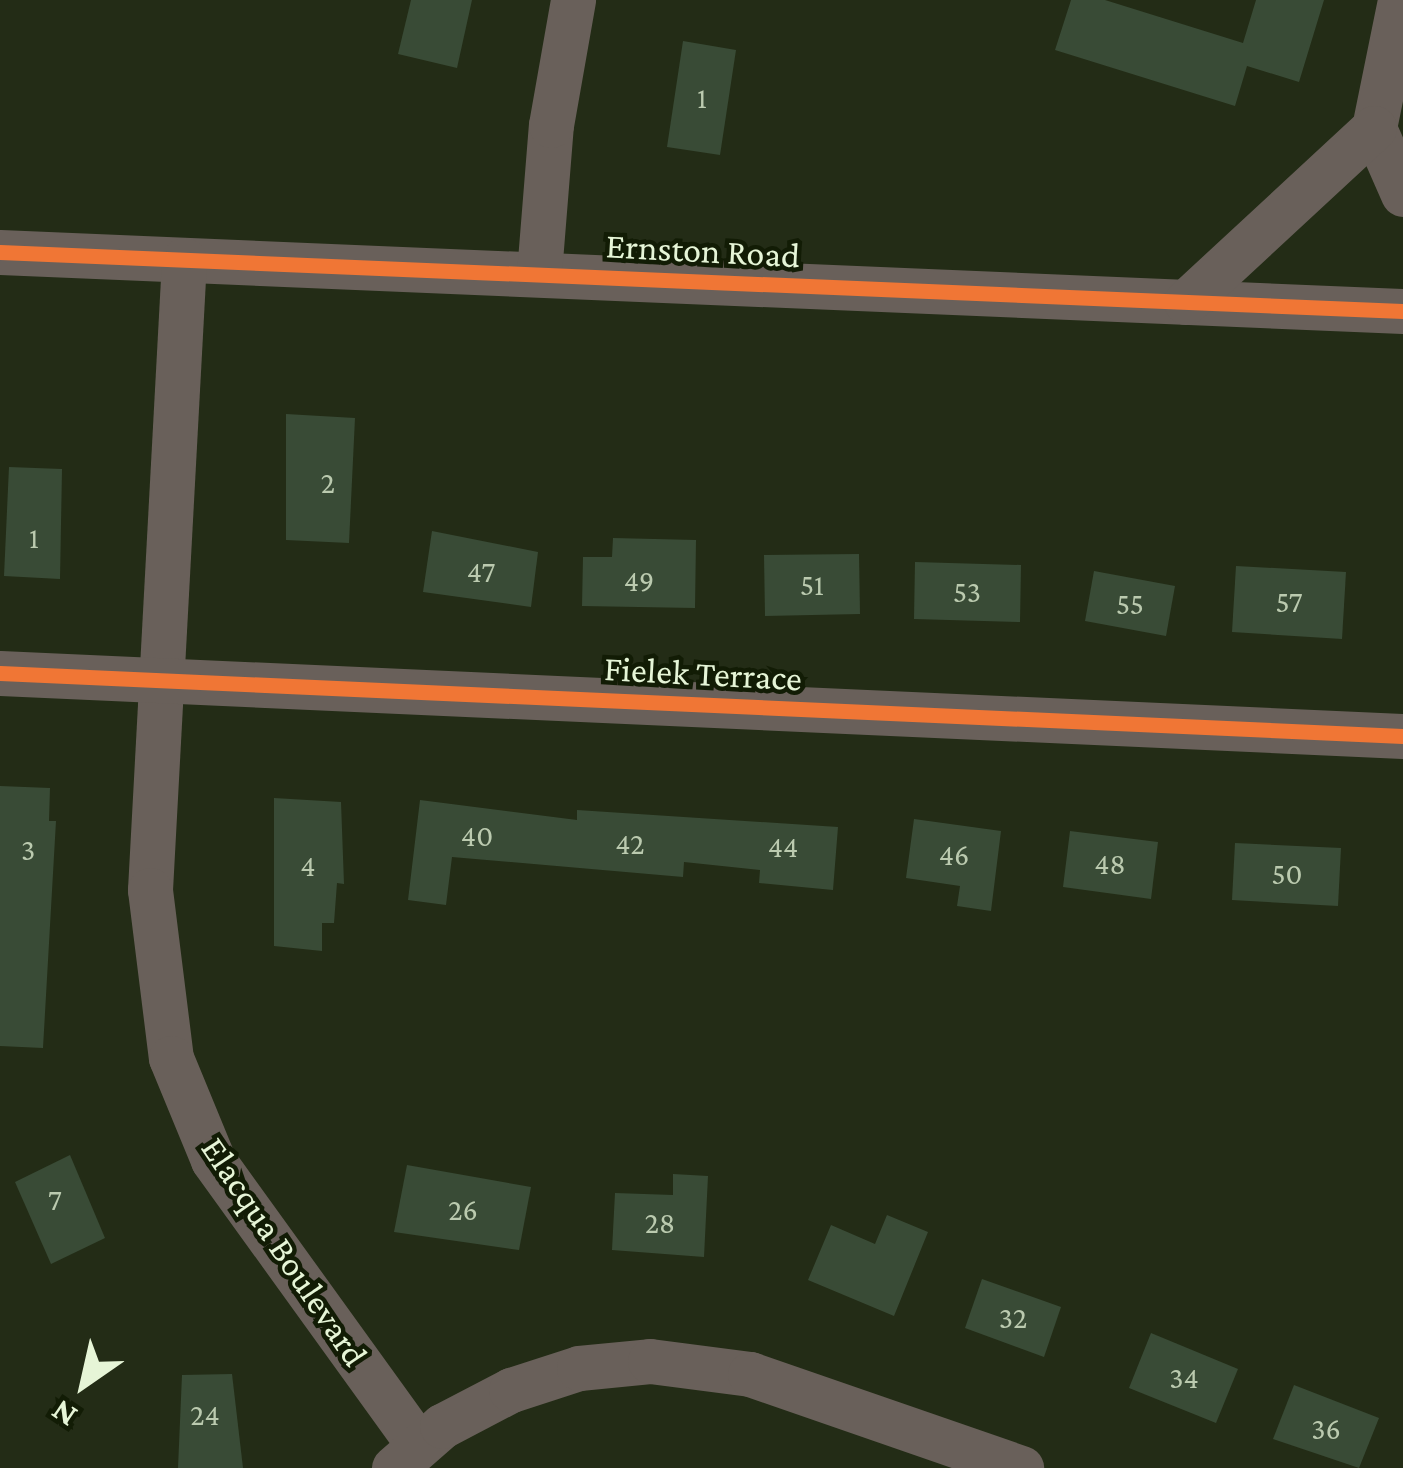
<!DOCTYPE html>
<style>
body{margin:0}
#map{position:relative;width:1403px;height:1468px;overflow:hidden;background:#232c16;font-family:"Crimson Pro",serif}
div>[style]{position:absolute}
.building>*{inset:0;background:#394b36}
.minor>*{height:45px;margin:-22.5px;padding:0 22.5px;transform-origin:22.5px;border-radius:22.5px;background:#69605a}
.cycleway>*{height:15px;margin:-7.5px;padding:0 7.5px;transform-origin:7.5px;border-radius:7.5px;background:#f07635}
span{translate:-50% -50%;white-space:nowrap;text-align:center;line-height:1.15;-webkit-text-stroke:9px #121c05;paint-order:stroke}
.number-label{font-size:30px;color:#bbcaaf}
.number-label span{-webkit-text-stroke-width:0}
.street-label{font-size:36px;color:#e6f5d7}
.north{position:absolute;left:24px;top:1324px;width:120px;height:120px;-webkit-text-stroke:9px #121c05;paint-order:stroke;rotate:214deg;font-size:33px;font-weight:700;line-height:48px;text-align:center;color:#e6f5d7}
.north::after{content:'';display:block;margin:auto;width:42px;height:54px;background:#e6f5d7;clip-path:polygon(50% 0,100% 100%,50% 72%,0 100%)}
</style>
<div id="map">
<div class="building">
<i style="clip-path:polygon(411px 0,472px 0,457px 68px,398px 54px)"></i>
<i style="clip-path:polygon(1071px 0,1105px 0,1243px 43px,1256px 0,1324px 0,1299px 82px,1247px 66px,1235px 106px,1055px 50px)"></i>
<i style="clip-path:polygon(683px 41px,736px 50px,720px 155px,667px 147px)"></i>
<i style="clip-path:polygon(286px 414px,355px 418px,349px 543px,286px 540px)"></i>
<i style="clip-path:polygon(9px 467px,62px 469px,60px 579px,4px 576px)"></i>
<i style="clip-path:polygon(432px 531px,538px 552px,531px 607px,423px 592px)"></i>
<i style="clip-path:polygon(613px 538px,696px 540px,695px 608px,582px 606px,583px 557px,612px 557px)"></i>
<i style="clip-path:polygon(859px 554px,860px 614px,765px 616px,764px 555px)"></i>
<i style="clip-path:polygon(915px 562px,1021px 565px,1020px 622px,914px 619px)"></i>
<i style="clip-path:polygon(1236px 566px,1346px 572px,1342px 639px,1232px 632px)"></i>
<i style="clip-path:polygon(1094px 571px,1175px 586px,1166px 636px,1085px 621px)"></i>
<i style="clip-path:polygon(0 786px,50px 788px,49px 821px,56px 821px,43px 1048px,0 1046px)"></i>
<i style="clip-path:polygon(274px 798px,341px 802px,344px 884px,337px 883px,334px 923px,322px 923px,322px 951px,274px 946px)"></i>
<i style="clip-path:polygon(420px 800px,577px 820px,577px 810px,838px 827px,833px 890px,759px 883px,760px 870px,684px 862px,683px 877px,452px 857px,446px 905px,408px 900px)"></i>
<i style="clip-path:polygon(914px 819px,1001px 831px,991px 911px,957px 906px,960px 886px,906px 878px)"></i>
<i style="clip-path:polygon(1070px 831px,1158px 842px,1151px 899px,1063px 887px)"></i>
<i style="clip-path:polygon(1235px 843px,1341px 848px,1338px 906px,1232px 900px)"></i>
<i style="clip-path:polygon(70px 1155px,105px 1238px,51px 1264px,15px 1182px)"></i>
<i style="clip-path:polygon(407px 1165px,531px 1187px,519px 1250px,394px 1232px)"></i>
<i style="clip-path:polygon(673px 1174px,708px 1176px,704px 1257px,612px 1250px,615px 1193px,673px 1195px)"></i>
<i style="clip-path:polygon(887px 1215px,928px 1232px,894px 1316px,808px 1280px,831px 1225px,875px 1244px)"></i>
<i style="clip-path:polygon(982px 1279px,1061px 1307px,1044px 1357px,965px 1328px)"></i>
<i style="clip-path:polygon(1151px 1333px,1238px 1369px,1216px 1423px,1129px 1388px)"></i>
<i style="clip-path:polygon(232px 1374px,243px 1468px,178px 1468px,182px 1375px)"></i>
<i style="clip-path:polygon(1294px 1385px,1379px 1418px,1359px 1468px,1273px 1439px)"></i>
</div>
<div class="minor">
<i style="left:1374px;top:128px;width:131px;rotate:-78.5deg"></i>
<i style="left:1374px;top:128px;width:72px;rotate:66.3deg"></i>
<i style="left:0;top:252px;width:1404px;rotate:2.41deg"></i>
<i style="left:184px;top:260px;width:631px;rotate:93.09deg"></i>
<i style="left:150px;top:890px;width:169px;rotate:82.9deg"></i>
<i style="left:171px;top:1058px;width:110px;rotate:67.6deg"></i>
<i style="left:213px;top:1160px;width:350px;rotate:54.2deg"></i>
<i style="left:539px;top:273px;width:148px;rotate:-85.4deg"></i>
<i style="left:551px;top:125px;width:127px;rotate:-80deg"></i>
<i style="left:1186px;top:302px;width:256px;rotate:-42.8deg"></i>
<i style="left:0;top:673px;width:1404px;rotate:2.57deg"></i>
<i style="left:394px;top:1468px;width:64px;rotate:-41.2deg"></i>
<i style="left:442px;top:1426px;width:78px;rotate:-27.6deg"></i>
<i style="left:511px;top:1390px;width:71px;rotate:-17.9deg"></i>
<i style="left:579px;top:1368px;width:71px;rotate:-5.6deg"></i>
<i style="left:650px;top:1361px;width:101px;rotate:7.4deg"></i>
<i style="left:750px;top:1374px;width:287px;rotate:19.1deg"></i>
</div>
<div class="cycleway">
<i style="left:0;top:252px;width:1404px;rotate:2.41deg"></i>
<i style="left:0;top:673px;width:1404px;rotate:2.57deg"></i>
</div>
<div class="number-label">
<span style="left:702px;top:98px">1</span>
<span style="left:328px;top:483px">2</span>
<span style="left:34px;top:538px">1</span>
<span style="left:481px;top:572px">47</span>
<span style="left:639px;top:581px">49</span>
<span style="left:812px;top:585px">51</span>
<span style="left:967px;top:592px">53</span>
<span style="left:1289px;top:602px">57</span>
<span style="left:1130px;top:604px">55</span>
<span style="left:477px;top:836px">40</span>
<span style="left:630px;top:844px">42</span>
<span style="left:783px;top:847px">44</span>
<span style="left:28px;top:850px">3</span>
<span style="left:954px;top:855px">46</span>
<span style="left:1110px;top:864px">48</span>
<span style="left:308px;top:866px">4</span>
<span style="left:1287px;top:874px">50</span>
<span style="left:55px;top:1200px">7</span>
<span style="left:463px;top:1210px">26</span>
<span style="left:660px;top:1223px">28</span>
<span style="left:1013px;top:1318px">32</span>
<span style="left:1184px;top:1378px">34</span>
<span style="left:205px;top:1415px">24</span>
<span style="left:1326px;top:1429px">36</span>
</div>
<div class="street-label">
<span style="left:703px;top:251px;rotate:3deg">Ernston Road</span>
<span style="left:703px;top:674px;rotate:3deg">Fielek Terrace</span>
<span style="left:284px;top:1252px;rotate:56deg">Elacqua Boulevard</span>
</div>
<div class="north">N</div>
</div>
